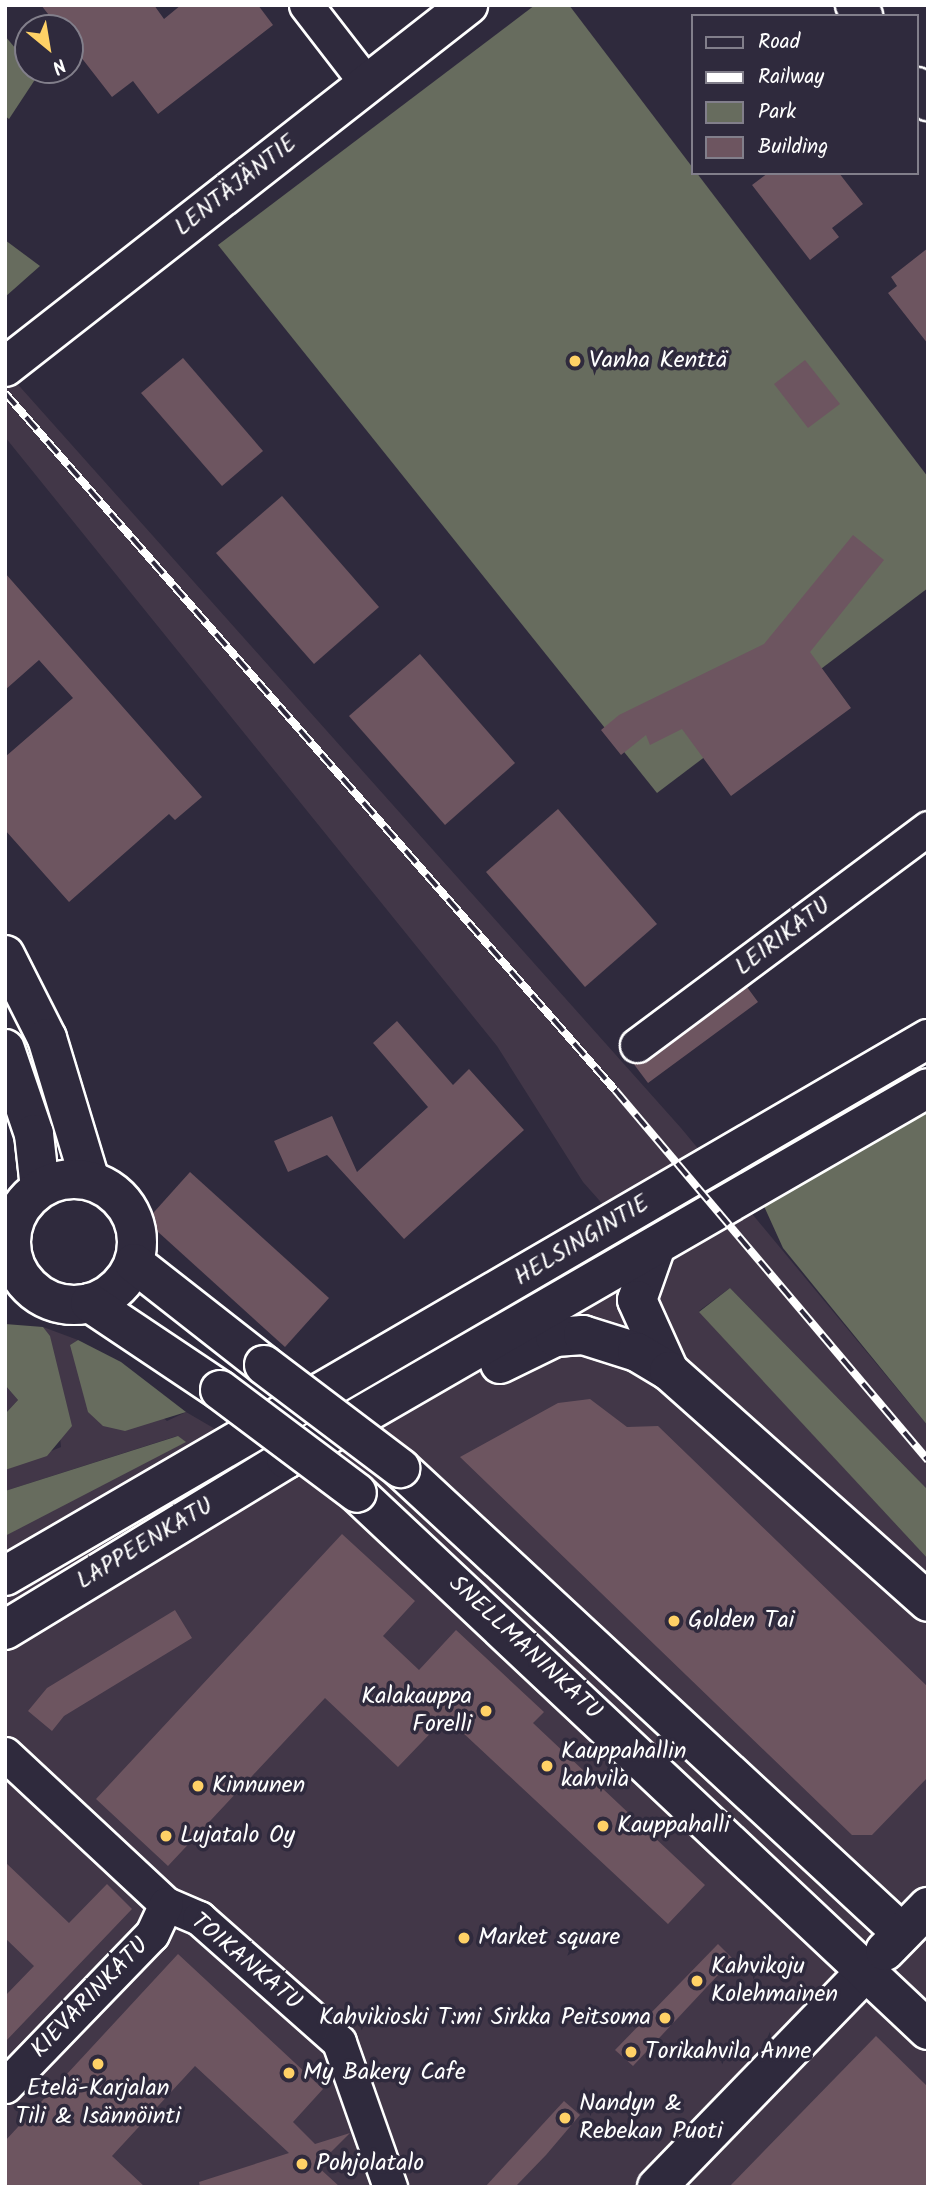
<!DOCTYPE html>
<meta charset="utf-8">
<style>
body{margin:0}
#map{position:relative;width:933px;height:2192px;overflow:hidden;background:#2f2a3d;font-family:Kalam,sans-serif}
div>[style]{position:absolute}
.built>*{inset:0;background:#423748}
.green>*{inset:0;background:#676c5e}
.building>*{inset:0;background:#6d5560}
.roads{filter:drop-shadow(2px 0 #fff) drop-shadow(-2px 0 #fff) drop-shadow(0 2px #fff) drop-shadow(0 -2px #fff)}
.minor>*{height:33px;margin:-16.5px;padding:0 16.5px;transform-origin:16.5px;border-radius:16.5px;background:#2f2a3d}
.tertiary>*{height:38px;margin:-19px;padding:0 19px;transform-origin:19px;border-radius:19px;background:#2f2a3d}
.primary>*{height:38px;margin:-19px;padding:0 19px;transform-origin:19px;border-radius:19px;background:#2f2a3d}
.primary>.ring{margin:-19px;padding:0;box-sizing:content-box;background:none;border:38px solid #2f2a3d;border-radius:50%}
.rail>*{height:8px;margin-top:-4px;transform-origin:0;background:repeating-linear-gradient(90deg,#2f2a3d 0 16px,#fff 0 32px);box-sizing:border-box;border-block:2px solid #fff}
.bridges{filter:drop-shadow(2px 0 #fff) drop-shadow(-2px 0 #fff) drop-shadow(0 2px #fff) drop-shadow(0 -2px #fff)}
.primary-bridge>*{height:38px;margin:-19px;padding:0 19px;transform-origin:19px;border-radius:19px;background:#2f2a3d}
.dots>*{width:19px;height:19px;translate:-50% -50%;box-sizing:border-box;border:4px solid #2f2a3d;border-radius:50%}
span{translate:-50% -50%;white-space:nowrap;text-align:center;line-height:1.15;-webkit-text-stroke:7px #2f2a3d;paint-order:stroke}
.street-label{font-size:24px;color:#fff}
.poi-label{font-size:24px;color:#fff}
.left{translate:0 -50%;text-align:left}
.right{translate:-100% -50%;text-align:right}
.frame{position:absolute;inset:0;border:7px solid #fff;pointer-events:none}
.legend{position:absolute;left:691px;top:14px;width:228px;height:161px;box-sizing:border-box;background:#2f2a3d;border:2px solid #827f8b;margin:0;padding:9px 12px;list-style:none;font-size:21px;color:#fff}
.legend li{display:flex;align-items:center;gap:14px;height:35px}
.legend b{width:35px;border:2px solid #827f8b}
.north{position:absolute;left:14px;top:14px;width:70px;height:70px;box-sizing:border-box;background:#2f2a3d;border:2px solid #827f8b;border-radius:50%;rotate:150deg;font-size:19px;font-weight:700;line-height:28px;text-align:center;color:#fff}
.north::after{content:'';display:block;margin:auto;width:24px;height:32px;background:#ffd166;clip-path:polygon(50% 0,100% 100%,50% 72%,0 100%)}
</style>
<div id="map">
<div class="built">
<i style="clip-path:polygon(5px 370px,681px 1128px,928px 1426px,928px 1490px,730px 1288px,699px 1311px,928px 1559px,928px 2187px,5px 2187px,5px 1536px,177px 1436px,5px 1491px,5px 1470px,61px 1447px,50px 1337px,43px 1327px,78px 1340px,70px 1345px,167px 1421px,186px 1412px,253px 1451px,630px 1235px,583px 1182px,497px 1046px,5px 437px)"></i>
<i style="clip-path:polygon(5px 1385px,18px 1400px,5px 1414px)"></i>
</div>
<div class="green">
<i style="clip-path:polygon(535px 5px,569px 5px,928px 477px,928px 588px,657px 793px,218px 245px)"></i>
<i style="clip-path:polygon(5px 36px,38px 75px,9px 119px,5px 116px)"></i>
<i style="clip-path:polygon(5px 240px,40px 266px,5px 297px)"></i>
<i style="clip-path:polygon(928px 1109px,928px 1426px,783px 1248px,763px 1204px)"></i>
<i style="clip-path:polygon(730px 1288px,928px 1490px,928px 1559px,699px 1312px)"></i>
<i style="clip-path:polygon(5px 1324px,43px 1327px,50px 1336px,72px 1426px,47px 1456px,5px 1470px,5px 1414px,18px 1400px,5px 1385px)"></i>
<i style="clip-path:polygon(78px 1340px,121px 1362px,186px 1412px,125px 1431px,103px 1426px,88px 1412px,70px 1345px)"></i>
<i style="clip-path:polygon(178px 1436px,186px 1442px,5px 1536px,5px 1491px)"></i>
</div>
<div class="building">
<i style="clip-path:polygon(41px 5px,154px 5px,164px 19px,181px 5px,258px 5px,273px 25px,158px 114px,133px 81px,112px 97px,70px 43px,70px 28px,59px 28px)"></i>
<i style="clip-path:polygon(768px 173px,839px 173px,863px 204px,832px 228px,839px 237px,810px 260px,752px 185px)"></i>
<i style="clip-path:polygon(928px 248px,928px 344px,888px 293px,897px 286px,891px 277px)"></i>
<i style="clip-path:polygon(183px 358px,263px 451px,222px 486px,141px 393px)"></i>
<i style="clip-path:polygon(805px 360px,840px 404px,808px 428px,774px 384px)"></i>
<i style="clip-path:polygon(282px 496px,379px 607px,314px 664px,216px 553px)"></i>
<i style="clip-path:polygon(853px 535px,884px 560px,810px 652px,851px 708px,731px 796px,682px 729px,650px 745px,646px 735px,621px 755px,601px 730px,619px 715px,764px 644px)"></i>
<i style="clip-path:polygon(5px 573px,202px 797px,175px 820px,169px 814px,69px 902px,5px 830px,5px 757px,73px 698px,39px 660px,5px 690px)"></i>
<i style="clip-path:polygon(420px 654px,515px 763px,445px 825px,349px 716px)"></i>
<i style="clip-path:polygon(558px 809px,657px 924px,585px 987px,486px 872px)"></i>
<i style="clip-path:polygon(747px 987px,758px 1002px,648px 1083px,633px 1063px,649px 1060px)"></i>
<i style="clip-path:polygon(397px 1021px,453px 1085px,469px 1069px,524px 1130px,404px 1239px,327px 1155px,288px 1172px,274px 1141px,332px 1116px,357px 1172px,428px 1107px,373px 1043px)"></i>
<i style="clip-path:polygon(190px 1172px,329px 1298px,285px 1347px,146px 1221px)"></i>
<i style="clip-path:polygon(590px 1399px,627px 1427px,658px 1426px,928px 1687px,928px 1777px,872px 1835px,852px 1835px,460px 1457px,558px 1403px)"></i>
<i style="clip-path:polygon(342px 1534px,415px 1601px,383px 1636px,419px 1670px,456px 1630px,544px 1712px,533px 1723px,705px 1885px,668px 1924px,446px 1717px,398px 1767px,325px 1698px,168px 1866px,96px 1799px)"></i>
<i style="clip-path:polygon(175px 1610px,192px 1638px,64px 1716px,52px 1731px,28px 1711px,47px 1688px)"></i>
<i style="clip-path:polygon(5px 1862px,69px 1923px,107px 1884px,132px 1909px,5px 2042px,5px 1996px,34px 1966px,5px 1938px)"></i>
<i style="clip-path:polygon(718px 1944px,733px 1959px,633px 2066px,615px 2050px)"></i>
<i style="clip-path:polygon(178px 1954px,323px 2089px,293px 2122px,315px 2144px,350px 2133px,317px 2166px,340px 2187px,200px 2187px,199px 2182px,289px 2153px,195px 2066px,112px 2156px,145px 2187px,5px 2187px,5px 2141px)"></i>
<i style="clip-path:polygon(876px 2036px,928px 2087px,928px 2187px,729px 2187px)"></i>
<i style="clip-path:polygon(564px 2101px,580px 2115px,546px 2155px,515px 2187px,485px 2187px)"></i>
</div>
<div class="roads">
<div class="minor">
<i style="left:306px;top:5px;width:100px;rotate:52.3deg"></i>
<i style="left:637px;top:1045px;width:363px;rotate:-36.7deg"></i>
<i style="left:5px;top:1754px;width:220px;rotate:43deg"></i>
<i style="left:166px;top:1904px;width:36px;rotate:23deg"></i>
<i style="left:199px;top:1918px;width:187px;rotate:41.5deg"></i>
<i style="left:339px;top:2042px;width:154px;rotate:70.6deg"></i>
<i style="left:5px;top:2086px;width:211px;rotate:-46deg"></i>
<i style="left:152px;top:1934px;width:33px;rotate:-65deg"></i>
</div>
<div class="tertiary">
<i style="left:855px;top:5px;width:14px;rotate:54deg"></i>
<i style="left:917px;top:87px;width:18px;rotate:52deg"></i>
<i style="left:5px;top:367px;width:588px;rotate:-38.02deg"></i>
<i style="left:657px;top:2187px;width:301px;rotate:-45.9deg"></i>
</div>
<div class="primary">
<i style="left:5px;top:955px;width:93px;rotate:63.2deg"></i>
<i style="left:47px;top:1038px;width:148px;rotate:73.2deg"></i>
<i style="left:5px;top:1049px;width:90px;rotate:71.2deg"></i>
<i style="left:34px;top:1134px;width:54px;rotate:83.7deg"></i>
<i class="ring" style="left:11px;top:1179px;width:88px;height:88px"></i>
<i style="left:656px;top:1246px;width:57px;rotate:109.4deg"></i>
<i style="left:637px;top:1300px;width:78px;rotate:65.7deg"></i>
<i style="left:134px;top:1263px;width:165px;rotate:38.1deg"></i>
<i style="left:90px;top:1303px;width:156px;rotate:33.8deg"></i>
<i style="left:500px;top:1364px;width:61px;rotate:-26.1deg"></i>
<i style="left:555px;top:1337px;width:28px;rotate:-4deg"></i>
<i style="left:583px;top:1335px;width:57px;rotate:17.5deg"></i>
<i style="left:637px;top:1352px;width:37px;rotate:31deg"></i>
<i style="left:669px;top:1371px;width:347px;rotate:41.7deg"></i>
<i style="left:400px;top:1468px;width:684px;rotate:42.81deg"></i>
<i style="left:357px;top:1493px;width:784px;rotate:43.24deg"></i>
<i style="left:5px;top:1576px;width:1068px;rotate:-30.19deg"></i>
<i style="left:5px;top:1630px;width:329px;rotate:-31.3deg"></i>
<i style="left:286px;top:1459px;width:741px;rotate:-30.02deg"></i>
<i style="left:885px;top:1951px;width:62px;rotate:-45.7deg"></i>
</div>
</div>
<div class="rail">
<i style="left:5px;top:393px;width:926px;rotate:48.81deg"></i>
<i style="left:615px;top:1090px;width:485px;rotate:49.8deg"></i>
</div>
<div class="bridges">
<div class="primary-bridge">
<i style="left:264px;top:1365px;width:171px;rotate:37.1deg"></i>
<i style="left:220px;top:1390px;width:171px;rotate:36.9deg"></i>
</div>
</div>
<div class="dots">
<i style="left:575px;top:361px;background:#ffd166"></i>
<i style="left:674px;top:1621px;background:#ffd166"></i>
<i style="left:486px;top:1711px;background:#ffd166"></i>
<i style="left:547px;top:1766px;background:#ffd166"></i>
<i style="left:198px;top:1786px;background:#ffd166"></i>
<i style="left:603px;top:1826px;background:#ffd166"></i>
<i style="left:166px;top:1836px;background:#ffd166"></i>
<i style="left:464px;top:1938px;background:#ffd166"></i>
<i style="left:697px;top:1981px;background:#ffd166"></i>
<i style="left:665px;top:2018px;background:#ffd166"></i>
<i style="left:631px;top:2052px;background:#ffd166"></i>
<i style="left:98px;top:2064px;background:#ffd166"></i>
<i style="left:289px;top:2073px;background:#ffd166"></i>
<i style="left:565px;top:2118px;background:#ffd166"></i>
<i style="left:302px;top:2164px;background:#ffd166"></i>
</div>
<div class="street-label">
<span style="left:236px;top:186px;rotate:-38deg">LENTÄJÄNTIE</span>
<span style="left:783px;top:937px;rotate:-37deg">LEIRIKATU</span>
<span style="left:582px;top:1241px;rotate:-31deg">HELSINGINTIE</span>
<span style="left:145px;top:1544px;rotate:-31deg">LAPPEENKATU</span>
<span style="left:525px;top:1648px;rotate:43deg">SNELLMANINKATU</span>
<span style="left:246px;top:1962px;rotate:40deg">TOIKANKATU</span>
<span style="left:90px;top:1998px;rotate:-46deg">KIEVARINKATU</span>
</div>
<div class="poi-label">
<span class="left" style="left:589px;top:361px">Vanha Kenttä</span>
<span class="left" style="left:688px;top:1621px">Golden Tai</span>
<span class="right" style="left:472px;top:1711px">Kalakauppa<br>Forelli</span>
<span class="left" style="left:561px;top:1766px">Kauppahallin<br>kahvila</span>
<span class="left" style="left:212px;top:1786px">Kinnunen</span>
<span class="left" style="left:617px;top:1826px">Kauppahalli</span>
<span class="left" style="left:180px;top:1836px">Lujatalo Oy</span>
<span class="left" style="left:478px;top:1938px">Market square</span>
<span class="left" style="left:711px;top:1981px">Kahvikoju<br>Kolehmainen</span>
<span class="right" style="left:651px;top:2018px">Kahvikioski T:mi Sirkka Peitsoma</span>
<span class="left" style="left:645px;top:2052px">Torikahvila Anne</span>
<span class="left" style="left:303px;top:2073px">My Bakery Cafe</span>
<span style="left:98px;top:2103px">Etelä-Karjalan<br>Tili &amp; Isännöinti</span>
<span class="left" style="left:579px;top:2118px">Nandyn &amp;<br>Rebekan Puoti</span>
<span class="left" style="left:316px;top:2164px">Pohjolatalo</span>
</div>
<div class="frame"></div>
<ul class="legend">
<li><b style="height:9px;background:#2f2a3d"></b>Road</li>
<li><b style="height:9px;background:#fff"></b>Railway</li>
<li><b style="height:19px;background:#676c5e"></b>Park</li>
<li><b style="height:19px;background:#6d5560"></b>Building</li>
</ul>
<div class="north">N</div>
</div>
